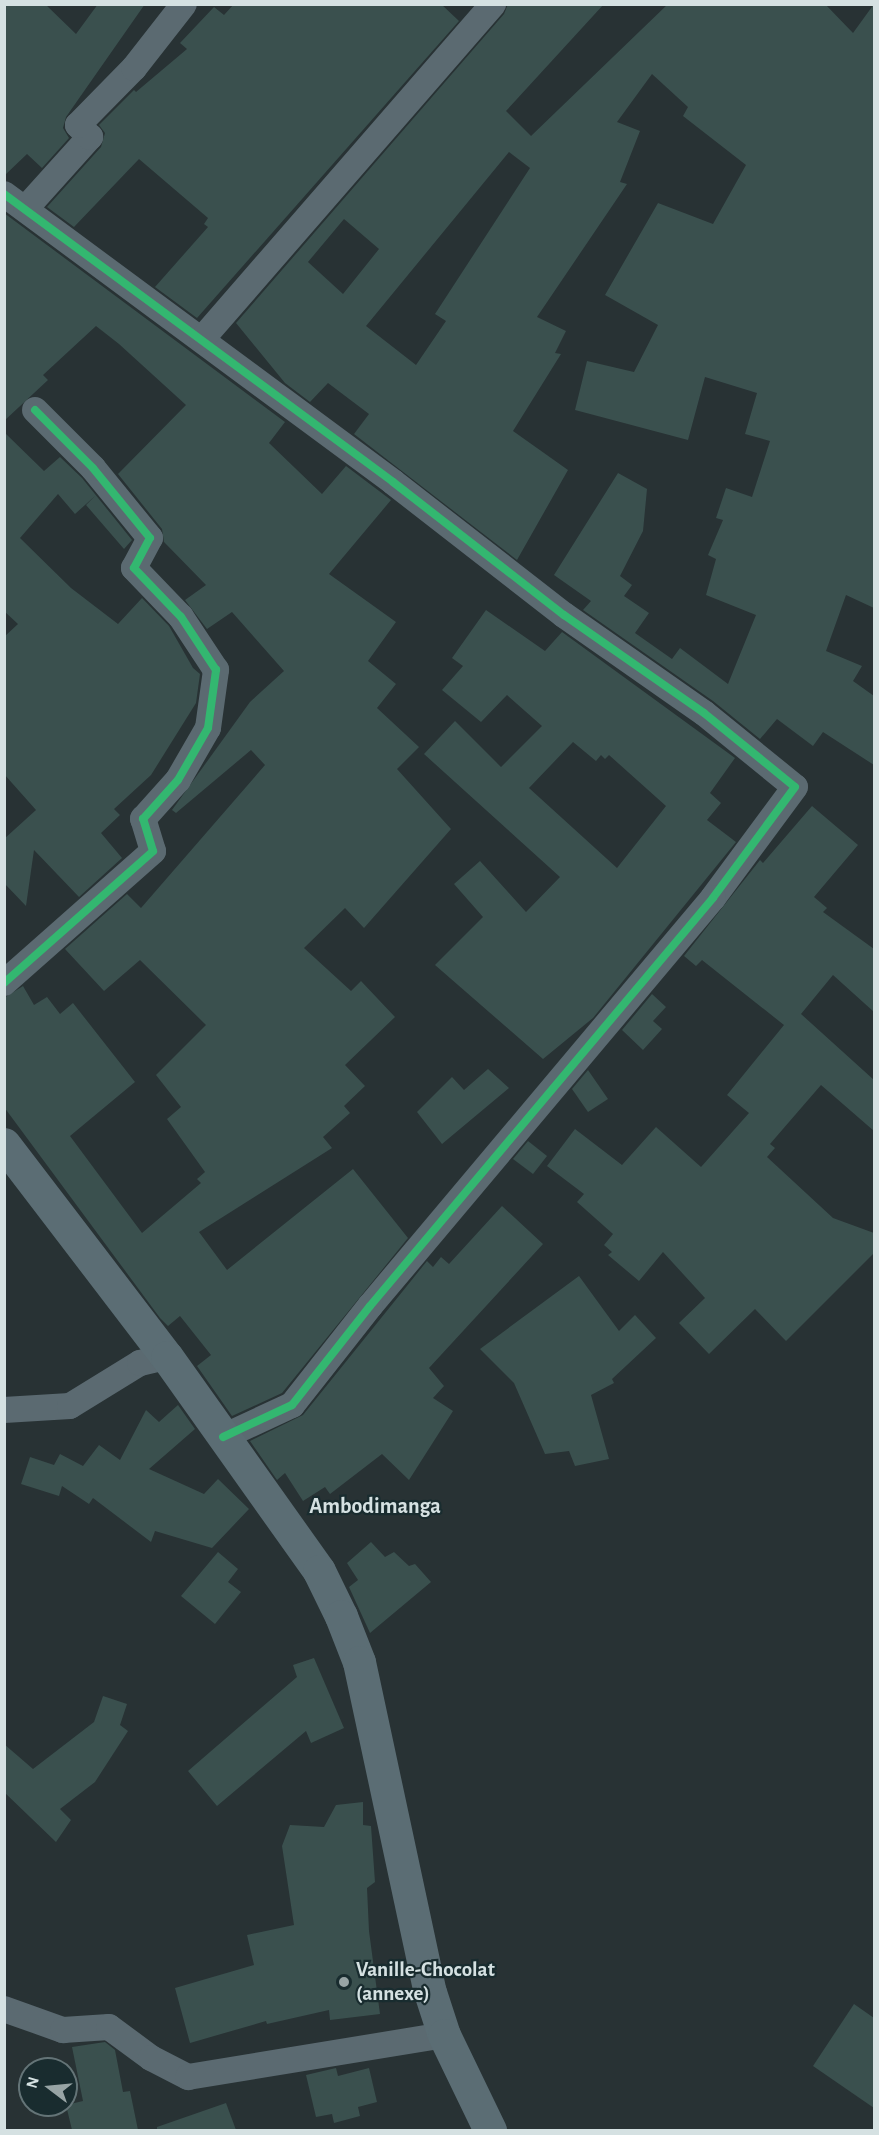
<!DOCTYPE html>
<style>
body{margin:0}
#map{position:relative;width:879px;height:2135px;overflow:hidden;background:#283234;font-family:"Alegreya Sans",sans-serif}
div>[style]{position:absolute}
.building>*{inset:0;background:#3a504e}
.street>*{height:26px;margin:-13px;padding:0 13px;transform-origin:13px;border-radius:13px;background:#5b6a71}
.secondary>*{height:33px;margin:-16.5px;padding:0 16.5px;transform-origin:16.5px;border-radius:16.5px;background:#5b6d74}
.cycleway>*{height:8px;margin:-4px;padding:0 4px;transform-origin:4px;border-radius:4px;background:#33b770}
.dots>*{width:16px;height:16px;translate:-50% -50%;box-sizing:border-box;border:3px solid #192c2f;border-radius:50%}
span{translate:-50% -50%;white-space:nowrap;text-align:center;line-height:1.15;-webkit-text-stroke:4.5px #192c2f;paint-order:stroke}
.poi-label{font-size:21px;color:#d5e1e2;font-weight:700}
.left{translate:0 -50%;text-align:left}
.neighbourhood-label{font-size:22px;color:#d5e1e2;font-weight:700}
.frame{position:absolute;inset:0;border:6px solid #d5e1e2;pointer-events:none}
.north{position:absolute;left:18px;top:2057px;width:60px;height:60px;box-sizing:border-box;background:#192c2f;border:2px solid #647477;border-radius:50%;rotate:286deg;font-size:16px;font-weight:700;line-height:24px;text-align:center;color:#d5e1e2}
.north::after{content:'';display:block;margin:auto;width:21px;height:27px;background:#98a4a5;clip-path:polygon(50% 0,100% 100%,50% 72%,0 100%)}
</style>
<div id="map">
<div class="building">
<i style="clip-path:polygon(4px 4px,45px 4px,76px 34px,98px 4px,145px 4px,66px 117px,63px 128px,69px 138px,42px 168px,27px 154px,4px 176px)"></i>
<i style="clip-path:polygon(234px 4px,441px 4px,459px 21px,197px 318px,155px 287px,208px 227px,204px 224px,208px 218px,139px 159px,74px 227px,47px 207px,101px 147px,105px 133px,99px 125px,134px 90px,136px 92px,187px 49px,180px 43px,214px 7px,224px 15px)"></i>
<i style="clip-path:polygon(evenodd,508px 4px,604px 4px,506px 111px,531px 136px,668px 4px,825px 4px,853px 33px,874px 4px,874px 608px,846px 595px,826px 651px,862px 666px,853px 681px,874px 696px,874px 765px,823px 732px,813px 746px,777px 719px,760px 739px,713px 701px,583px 610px,591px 601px,554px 575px,618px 473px,647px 489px,643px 531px,620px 576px,632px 585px,624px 596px,649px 613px,635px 633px,672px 659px,680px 648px,728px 684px,756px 615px,706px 595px,716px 559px,708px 555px,723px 520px,716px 518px,726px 488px,752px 497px,770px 441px,745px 434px,757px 393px,705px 377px,688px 440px,575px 410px,587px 361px,634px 372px,658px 325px,605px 295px,658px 203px,713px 224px,746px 165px,683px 116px,688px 107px,652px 74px,617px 122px,640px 131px,620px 182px,627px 184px,537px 317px,566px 331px,555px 353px,561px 354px,513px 431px,568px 470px,517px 560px,354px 434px,369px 414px,328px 383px,310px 402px,285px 383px,236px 323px,504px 14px,508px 4px,509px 152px,530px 168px,435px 314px,446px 321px,416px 365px,366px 326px,509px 152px,508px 4px,344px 219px,379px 249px,343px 294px,308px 262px,344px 219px)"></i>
<i style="clip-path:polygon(4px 213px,285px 422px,269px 443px,322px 494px,346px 466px,391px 500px,329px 574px,396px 622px,368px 661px,396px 684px,377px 708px,419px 747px,397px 769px,451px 829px,364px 928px,345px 908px,304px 948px,351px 991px,361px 981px,395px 1017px,345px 1065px,365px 1086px,344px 1106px,350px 1113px,323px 1137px,332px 1148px,199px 1232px,227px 1270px,353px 1169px,408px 1238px,282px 1393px,232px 1416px,197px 1366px,211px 1355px,180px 1316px,168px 1326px,160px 1318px,4px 1107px,4px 998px,23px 986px,34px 1005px,47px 997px,60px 1014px,73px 1003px,135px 1082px,70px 1136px,142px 1233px,201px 1183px,197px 1179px,205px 1172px,167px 1119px,181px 1107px,156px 1075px,206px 1025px,140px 960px,104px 991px,65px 949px,127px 894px,141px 908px,265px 765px,251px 750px,176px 813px,172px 810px,250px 702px,284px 671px,232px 612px,207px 629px,185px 600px,206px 585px,164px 542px,162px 529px,118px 474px,186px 405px,119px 344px,96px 326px,43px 375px,48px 380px,4px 421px)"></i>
<i style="clip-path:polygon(4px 432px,44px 471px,60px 457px,82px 478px,132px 540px,124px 549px,86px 505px,95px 496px,75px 514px,58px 494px,20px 538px,71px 588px,118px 624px,142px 598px,169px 626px,193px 668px,200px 674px,196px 703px,151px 775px,114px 809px,120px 815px,101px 833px,122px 858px,79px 897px,34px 850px,26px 906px,4px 883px,4px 839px,36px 810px,4px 774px,4px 637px,18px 624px,4px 611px)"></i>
<i style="clip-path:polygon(evenodd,486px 610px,545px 651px,562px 632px,735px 758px,710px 793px,721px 803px,707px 820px,736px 842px,593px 1018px,543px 1059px,435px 965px,483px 917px,454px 884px,480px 861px,526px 912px,560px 877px,424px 754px,455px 721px,501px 767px,542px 726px,507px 695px,481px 722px,442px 690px,463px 666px,452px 658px,486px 610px,573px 742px,596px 761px,601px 755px,605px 759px,609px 755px,666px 806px,617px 868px,529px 788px,573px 742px)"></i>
<i style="clip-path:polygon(812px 806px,858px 845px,814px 897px,827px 908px,823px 912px,874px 949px,874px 1012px,833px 975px,801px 1014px,874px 1080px,874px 1131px,821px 1085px,770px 1144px,775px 1148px,767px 1157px,833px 1218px,874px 1233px,874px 1253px,786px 1341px,755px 1309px,709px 1354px,679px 1323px,705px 1298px,663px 1252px,639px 1281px,608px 1255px,612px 1252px,604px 1245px,613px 1234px,577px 1202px,584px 1194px,547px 1166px,575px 1129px,622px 1165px,656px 1127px,701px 1167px,749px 1113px,727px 1095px,784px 1025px,702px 960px,696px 966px,684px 956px,760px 860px,763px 863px)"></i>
<i style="clip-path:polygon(652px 994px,666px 1007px,653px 1021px,662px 1029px,643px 1050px,622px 1030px)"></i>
<i style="clip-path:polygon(488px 1069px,509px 1088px,442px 1144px,417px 1112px,452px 1077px,464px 1090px)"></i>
<i style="clip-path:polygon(588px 1070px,608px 1099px,588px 1112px,572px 1089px)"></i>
<i style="clip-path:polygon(528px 1141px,547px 1156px,533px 1174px,513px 1159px)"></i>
<i style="clip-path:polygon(502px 1206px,543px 1244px,429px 1368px,444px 1386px,433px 1398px,453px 1411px,409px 1480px,382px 1454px,330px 1494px,325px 1487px,303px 1501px,285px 1473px,277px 1480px,250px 1441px,303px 1415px,427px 1261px,433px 1267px,441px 1257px,449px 1264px)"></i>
<i style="clip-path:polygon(579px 1276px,619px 1331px,635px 1315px,656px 1338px,612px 1379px,614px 1383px,591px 1395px,609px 1459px,575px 1466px,569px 1451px,545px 1454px,514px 1383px,480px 1349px)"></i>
<i style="clip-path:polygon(178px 1405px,195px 1429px,149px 1469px,204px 1494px,218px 1479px,249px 1509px,212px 1548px,155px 1531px,151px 1542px,93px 1498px,89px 1504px,62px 1486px,59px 1496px,21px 1484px,30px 1457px,54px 1465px,60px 1454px,83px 1466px,99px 1445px,120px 1460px,146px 1410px,159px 1422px)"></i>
<i style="clip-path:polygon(371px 1542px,385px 1557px,394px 1552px,409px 1566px,415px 1564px,431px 1582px,370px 1633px,349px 1587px,358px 1580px,347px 1563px)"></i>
<i style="clip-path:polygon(218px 1552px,238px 1569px,228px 1582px,241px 1592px,215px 1624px,181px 1596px)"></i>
<i style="clip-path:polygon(314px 1658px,344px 1728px,311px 1743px,306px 1731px,217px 1806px,188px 1771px,297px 1677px,293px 1665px)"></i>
<i style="clip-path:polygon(103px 1696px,127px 1704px,120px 1725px,128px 1731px,95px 1782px,60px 1809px,71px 1820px,56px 1842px,4px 1792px,4px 1744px,33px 1769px,94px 1722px)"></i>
<i style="clip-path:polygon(363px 1802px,363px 1825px,371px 1826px,375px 1882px,367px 1888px,369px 1931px,380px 2014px,330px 2020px,329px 2010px,267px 2024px,266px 2021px,190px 2043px,175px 1988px,254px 1965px,247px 1935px,294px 1925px,282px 1846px,290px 1825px,324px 1827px,336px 1805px)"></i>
<i style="clip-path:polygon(854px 2004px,874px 2018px,874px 2108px,813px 2066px)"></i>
<i style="clip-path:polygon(105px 2042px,115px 2050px,123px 2092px,130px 2091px,138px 2130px,72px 2130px,66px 2105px,83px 2101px,72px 2047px)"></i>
<i style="clip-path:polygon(336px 2068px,338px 2076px,369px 2068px,377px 2102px,358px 2107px,360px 2116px,334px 2123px,332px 2114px,316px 2117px,306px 2075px)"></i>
<i style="clip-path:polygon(226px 2103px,236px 2130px,157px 2130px,157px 2127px)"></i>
</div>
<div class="street">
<i style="left:4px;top:194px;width:484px;rotate:36.5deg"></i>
<i style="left:393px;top:482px;width:217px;rotate:37.9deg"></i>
<i style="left:564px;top:615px;width:171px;rotate:35deg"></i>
<i style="left:704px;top:713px;width:117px;rotate:39.1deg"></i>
<i style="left:795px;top:787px;width:138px;rotate:126.5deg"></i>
<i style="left:713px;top:898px;width:533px;rotate:130.05deg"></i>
<i style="left:370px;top:1306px;width:126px;rotate:128.2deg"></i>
<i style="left:292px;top:1405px;width:76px;rotate:155.1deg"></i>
<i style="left:26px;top:208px;width:96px;rotate:-48deg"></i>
<i style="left:90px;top:137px;width:17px;rotate:-135deg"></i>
<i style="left:78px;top:125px;width:80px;rotate:-45.5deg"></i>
<i style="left:134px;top:68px;width:81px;rotate:-52deg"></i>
<i style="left:202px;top:339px;width:444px;rotate:-49deg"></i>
<i style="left:4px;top:983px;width:199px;rotate:-41.5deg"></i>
<i style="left:153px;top:851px;width:34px;rotate:-107deg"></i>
<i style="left:143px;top:819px;width:52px;rotate:-48.1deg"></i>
<i style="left:178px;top:780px;width:60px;rotate:-60deg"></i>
<i style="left:208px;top:728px;width:59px;rotate:-82.1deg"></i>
<i style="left:216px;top:670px;width:64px;rotate:-123.4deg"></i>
<i style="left:181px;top:617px;width:68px;rotate:-133.8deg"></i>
<i style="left:134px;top:568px;width:34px;rotate:-62deg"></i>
<i style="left:150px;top:538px;width:90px;rotate:-129.2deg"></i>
<i style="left:93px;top:468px;width:82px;rotate:-135deg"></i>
<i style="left:4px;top:1410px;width:66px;rotate:-3.5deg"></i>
<i style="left:70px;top:1406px;width:82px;rotate:-31.6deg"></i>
<i style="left:140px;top:1363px;width:28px;rotate:-13deg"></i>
<i style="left:4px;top:2009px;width:63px;rotate:19.6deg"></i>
<i style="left:63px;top:2030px;width:46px;rotate:-3.7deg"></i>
<i style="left:109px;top:2027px;width:52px;rotate:36.4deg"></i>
<i style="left:151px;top:2058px;width:42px;rotate:27.2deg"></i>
<i style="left:188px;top:2077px;width:259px;rotate:-9.3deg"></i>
</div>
<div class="secondary">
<i style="left:4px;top:1144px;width:268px;rotate:52.6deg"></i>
<i style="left:167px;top:1357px;width:262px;rotate:54.6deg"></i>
<i style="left:319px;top:1571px;width:50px;rotate:63.9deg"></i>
<i style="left:341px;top:1616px;width:49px;rotate:68.6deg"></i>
<i style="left:359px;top:1662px;width:338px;rotate:77.9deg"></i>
<i style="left:430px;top:1992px;width:45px;rotate:72deg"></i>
<i style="left:444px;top:2035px;width:106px;rotate:64.2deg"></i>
</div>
<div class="cycleway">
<i style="left:4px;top:194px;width:484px;rotate:36.5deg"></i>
<i style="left:393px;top:482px;width:217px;rotate:37.9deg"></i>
<i style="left:564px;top:615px;width:171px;rotate:35deg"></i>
<i style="left:704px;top:713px;width:117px;rotate:39.1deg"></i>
<i style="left:795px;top:787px;width:138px;rotate:126.5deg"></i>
<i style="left:713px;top:898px;width:533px;rotate:130.05deg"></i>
<i style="left:370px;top:1306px;width:126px;rotate:128.2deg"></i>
<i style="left:292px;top:1405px;width:76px;rotate:155.1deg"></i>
<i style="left:4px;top:983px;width:199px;rotate:-41.5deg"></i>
<i style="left:153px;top:851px;width:34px;rotate:-107deg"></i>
<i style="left:143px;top:819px;width:52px;rotate:-48.1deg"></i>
<i style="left:178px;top:780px;width:60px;rotate:-60deg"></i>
<i style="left:208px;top:728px;width:59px;rotate:-82.1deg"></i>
<i style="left:216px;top:670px;width:64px;rotate:-123.4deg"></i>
<i style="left:181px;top:617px;width:68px;rotate:-133.8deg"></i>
<i style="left:134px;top:568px;width:34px;rotate:-62deg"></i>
<i style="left:150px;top:538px;width:90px;rotate:-129.2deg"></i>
<i style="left:93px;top:468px;width:82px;rotate:-135deg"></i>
</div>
<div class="dots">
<i style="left:344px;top:1982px;background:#98a4a5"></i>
</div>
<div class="poi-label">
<span class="left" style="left:356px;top:1982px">Vanille-Chocolat<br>(annexe)</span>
</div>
<div class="neighbourhood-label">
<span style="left:375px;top:1507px">Ambodimanga</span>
</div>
<div class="frame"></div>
<div class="north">N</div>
</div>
